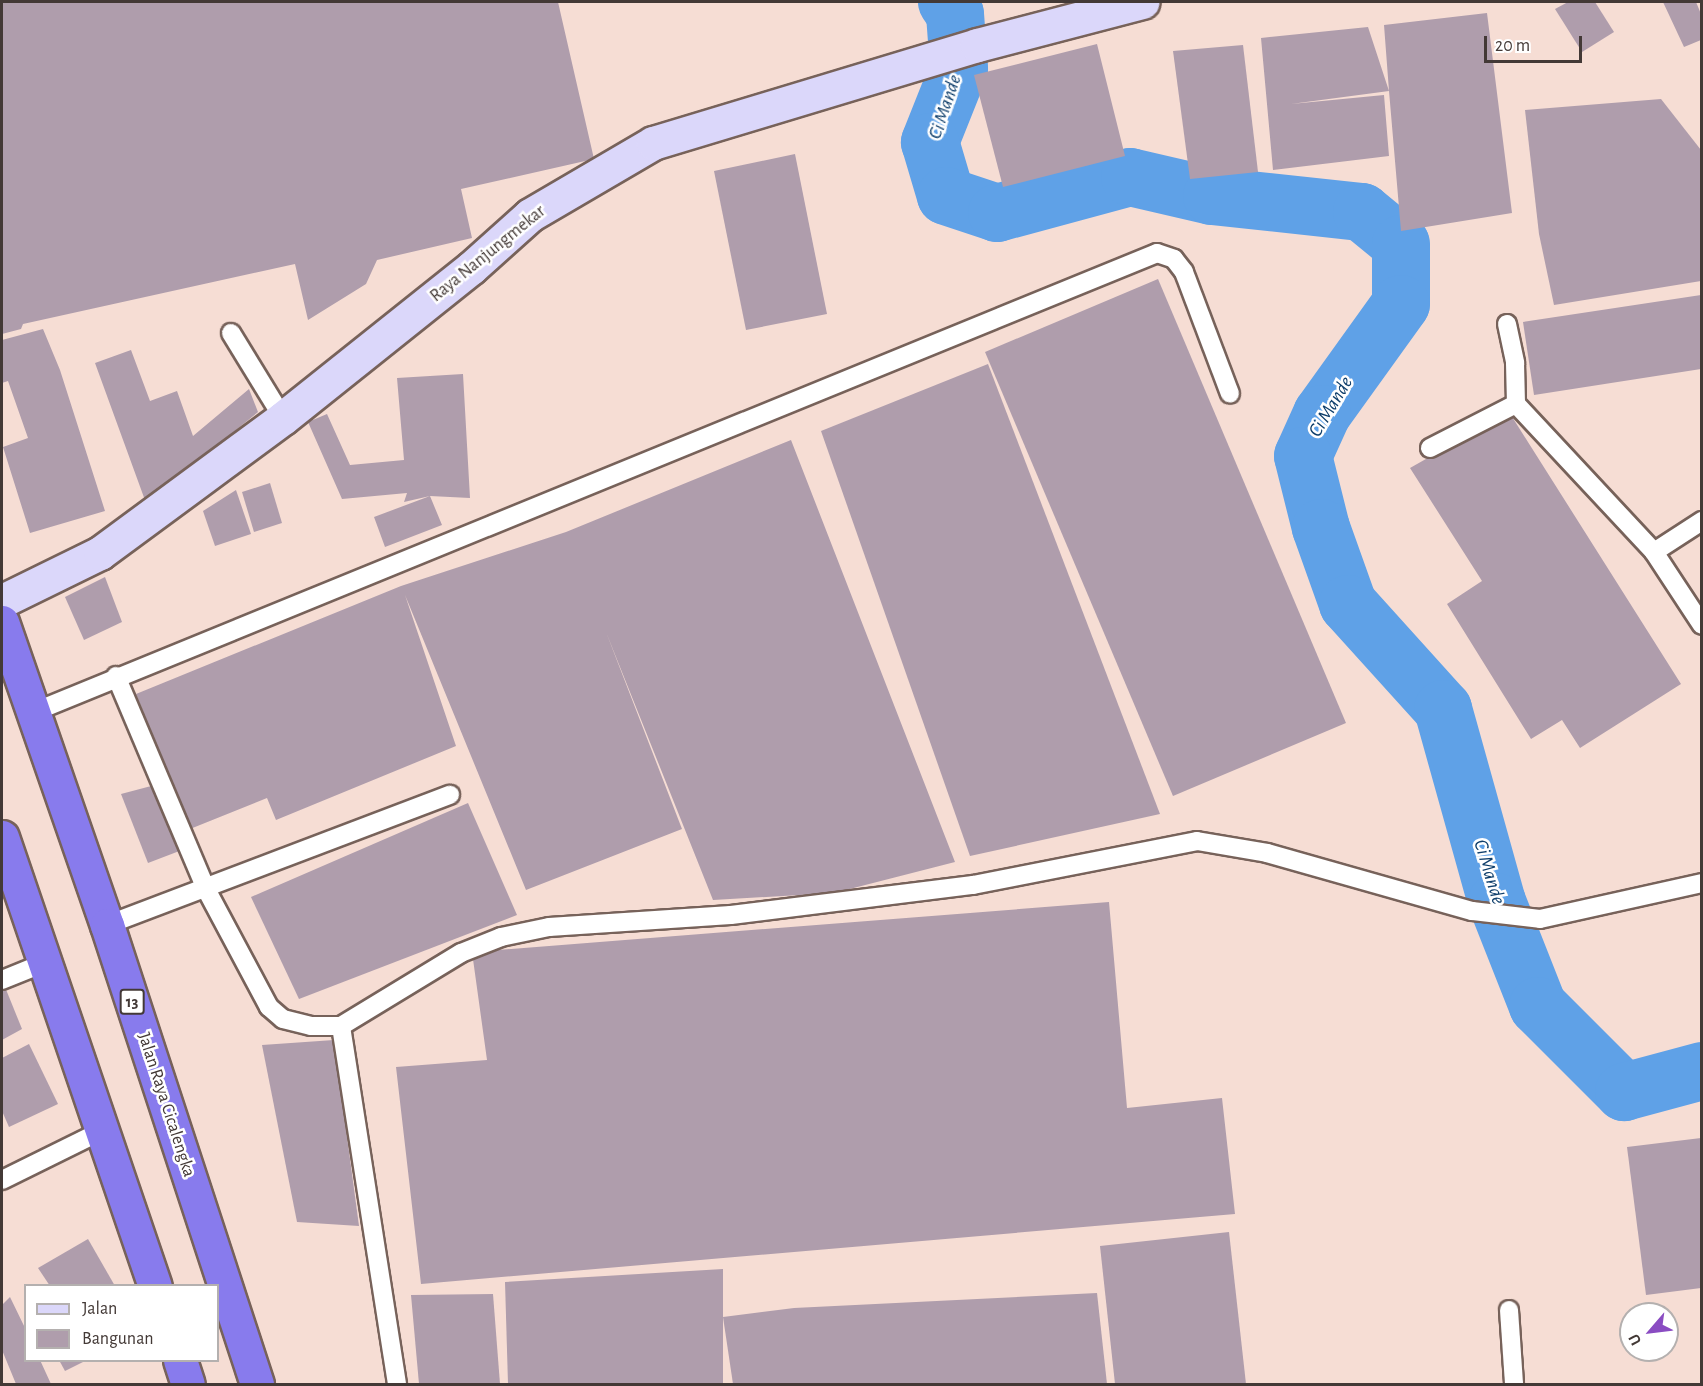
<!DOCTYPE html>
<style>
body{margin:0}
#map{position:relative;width:1703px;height:1386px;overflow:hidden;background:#f6ddd4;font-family:"Alegreya Sans",sans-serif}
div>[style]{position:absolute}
.river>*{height:58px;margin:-29px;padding:0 29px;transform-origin:29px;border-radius:29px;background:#5fa1e7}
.building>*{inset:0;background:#af9dac}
.roads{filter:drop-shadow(2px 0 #77625a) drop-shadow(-2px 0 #77625a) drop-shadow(0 2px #77625a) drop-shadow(0 -2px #77625a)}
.lane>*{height:18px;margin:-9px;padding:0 9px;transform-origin:9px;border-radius:9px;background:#fff}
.secondary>*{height:33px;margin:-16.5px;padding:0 16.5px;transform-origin:16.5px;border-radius:16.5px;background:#dbd7fa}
.highway>*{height:33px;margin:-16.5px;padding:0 16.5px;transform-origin:16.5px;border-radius:16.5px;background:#887bed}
span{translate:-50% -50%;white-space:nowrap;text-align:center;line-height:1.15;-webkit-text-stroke:5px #fff;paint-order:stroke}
.shield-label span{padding:2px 4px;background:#fff;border:2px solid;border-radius:4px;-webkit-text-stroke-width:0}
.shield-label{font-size:16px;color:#433936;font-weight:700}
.street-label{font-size:18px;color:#433936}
.water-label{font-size:20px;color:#0e3e6b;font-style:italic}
.frame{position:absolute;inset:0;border:3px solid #433936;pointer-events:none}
.legend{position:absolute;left:24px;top:1284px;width:195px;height:78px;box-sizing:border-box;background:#fff;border:2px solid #b4b0af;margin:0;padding:8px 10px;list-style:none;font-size:18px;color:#433936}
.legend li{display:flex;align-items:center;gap:12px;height:30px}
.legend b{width:30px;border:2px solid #b4b0af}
.north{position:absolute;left:1619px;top:1302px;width:60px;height:60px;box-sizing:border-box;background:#fff;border:2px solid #b4b0af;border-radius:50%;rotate:242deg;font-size:16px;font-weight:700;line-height:24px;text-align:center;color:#433936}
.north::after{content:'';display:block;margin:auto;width:21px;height:27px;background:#8a4cc2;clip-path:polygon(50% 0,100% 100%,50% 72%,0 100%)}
.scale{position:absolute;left:1484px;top:36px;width:98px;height:27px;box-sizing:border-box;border:3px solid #433936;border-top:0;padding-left:8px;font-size:18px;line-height:21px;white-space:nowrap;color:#433936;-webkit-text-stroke:4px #fff;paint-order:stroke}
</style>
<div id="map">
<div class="river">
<i style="left:947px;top:2px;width:14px;rotate:56deg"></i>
<i style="left:955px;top:14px;width:55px;rotate:85.8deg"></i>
<i style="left:959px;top:69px;width:79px;rotate:111.7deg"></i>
<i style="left:930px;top:142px;width:56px;rotate:73.5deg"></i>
<i style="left:946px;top:196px;width:54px;rotate:18.4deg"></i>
<i style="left:997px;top:213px;width:138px;rotate:-15.1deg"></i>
<i style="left:1130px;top:177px;width:84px;rotate:13deg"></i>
<i style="left:1212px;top:196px;width:151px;rotate:6.1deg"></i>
<i style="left:1362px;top:212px;width:50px;rotate:39.4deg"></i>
<i style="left:1401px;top:244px;width:60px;rotate:90deg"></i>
<i style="left:1401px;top:304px;width:135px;rotate:125.7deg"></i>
<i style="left:1322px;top:414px;width:46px;rotate:114.3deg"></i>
<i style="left:1303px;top:456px;width:74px;rotate:76deg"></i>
<i style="left:1321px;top:528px;width:81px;rotate:70.4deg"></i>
<i style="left:1348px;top:604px;width:142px;rotate:47.9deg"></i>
<i style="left:1443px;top:709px;width:200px;rotate:74.4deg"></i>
<i style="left:1497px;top:902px;width:112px;rotate:68.5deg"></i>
<i style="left:1538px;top:1006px;width:122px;rotate:45deg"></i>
<i style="left:1624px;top:1092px;width:81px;rotate:-15.1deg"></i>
</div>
<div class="building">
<i style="clip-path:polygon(2px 2px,558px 2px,594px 159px,461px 189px,472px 238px,377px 260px,366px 284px,308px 320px,295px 264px,23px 324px,21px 329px,2px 334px)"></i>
<i style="clip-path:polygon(1568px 2px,1595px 2px,1614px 32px,1582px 52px,1555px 9px)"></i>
<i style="clip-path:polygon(1663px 2px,1696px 2px,1701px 14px,1701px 40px,1684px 47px)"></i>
<i style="clip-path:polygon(1487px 13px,1512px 213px,1401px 231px,1389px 91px,1291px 104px,1384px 95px,1389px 156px,1273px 170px,1261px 38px,1368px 27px,1389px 91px,1384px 25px)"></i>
<i style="clip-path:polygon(1097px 44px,1125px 156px,1003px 187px,974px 75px)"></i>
<i style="clip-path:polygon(1243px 45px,1258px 172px,1190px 179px,1173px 51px)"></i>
<i style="clip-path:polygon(1661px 99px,1701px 150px,1701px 281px,1554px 305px,1539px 234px,1525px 110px)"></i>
<i style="clip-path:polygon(795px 154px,827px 314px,746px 330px,714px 171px)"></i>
<i style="clip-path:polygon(1158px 279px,1346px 723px,1173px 796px,985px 352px)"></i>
<i style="clip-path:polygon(1701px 295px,1701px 369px,1534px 395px,1523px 322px)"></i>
<i style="clip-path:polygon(43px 329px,60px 370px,105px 511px,30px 533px,3px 447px,28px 438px,8px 381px,2px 383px,2px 340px)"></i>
<i style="clip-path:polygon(131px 350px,150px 401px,177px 391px,193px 436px,249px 389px,258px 412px,146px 503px,95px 363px)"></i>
<i style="clip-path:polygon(988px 364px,1160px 814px,970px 856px,821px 431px)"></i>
<i style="clip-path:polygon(463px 374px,470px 498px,430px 496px,442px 525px,385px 547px,374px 517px,430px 496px,404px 502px,407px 493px,342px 499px,308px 422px,327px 414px,350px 465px,404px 460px,397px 378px)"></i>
<i style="clip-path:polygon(1509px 412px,1681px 684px,1580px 748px,1562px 720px,1531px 739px,1447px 604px,1482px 581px,1410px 468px)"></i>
<i style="clip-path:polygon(791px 440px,955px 862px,834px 893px,713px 900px,606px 632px,682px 829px,526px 890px,405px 595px,456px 746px,276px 820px,267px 798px,190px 829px,136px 694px,401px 586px,566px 532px)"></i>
<i style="clip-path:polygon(270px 483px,282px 523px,254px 532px,242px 492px)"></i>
<i style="clip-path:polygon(236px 490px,251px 534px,215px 546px,203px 511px)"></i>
<i style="clip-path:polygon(105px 577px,122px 622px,84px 640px,65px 597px)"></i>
<i style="clip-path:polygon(155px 785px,182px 850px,148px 863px,121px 794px)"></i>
<i style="clip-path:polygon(468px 803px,517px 915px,299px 999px,251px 897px)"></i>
<i style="clip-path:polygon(1109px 902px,1127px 1108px,1222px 1098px,1235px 1214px,421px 1284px,396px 1067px,487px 1060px,472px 952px)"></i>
<i style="clip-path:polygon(5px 987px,22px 1029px,2px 1040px,2px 988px)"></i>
<i style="clip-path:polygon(334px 1040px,359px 1226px,297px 1222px,262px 1045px)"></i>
<i style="clip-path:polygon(29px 1044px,58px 1104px,9px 1127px,2px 1111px,2px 1058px)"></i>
<i style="clip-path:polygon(1701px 1138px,1701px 1288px,1646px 1295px,1627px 1147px)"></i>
<i style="clip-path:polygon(1229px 1232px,1246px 1384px,1115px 1384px,1100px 1246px)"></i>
<i style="clip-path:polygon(88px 1239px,115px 1286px,50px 1286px,38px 1268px)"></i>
<i style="clip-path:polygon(723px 1269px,723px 1384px,508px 1384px,505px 1282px)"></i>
<i style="clip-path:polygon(1097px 1293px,1107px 1384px,733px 1384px,723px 1317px,794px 1308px)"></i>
<i style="clip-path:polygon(493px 1294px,500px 1384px,419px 1384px,411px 1295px)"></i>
<i style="clip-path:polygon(10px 1297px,26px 1330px,26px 1360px,40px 1360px,51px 1384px,16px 1384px,2px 1350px,2px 1305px)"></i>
<i style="clip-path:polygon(59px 1360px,87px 1360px,65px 1371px)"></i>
</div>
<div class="roads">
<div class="lane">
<i style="left:1507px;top:324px;width:40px;rotate:78deg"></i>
<i style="left:1515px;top:363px;width:41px;rotate:88.6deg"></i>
<i style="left:1516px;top:404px;width:202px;rotate:47deg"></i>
<i style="left:1654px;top:552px;width:87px;rotate:56.7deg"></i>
<i style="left:231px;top:333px;width:100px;rotate:58.5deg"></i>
<i style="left:1430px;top:448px;width:97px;rotate:-27.1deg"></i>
<i style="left:1654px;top:552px;width:57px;rotate:-32.9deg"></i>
<i style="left:116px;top:676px;width:231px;rotate:67.1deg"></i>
<i style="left:206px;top:889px;width:134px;rotate:61.9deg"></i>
<i style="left:269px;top:1007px;width:18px;rotate:41deg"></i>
<i style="left:283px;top:1019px;width:29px;rotate:14deg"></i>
<i style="left:311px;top:1026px;width:30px"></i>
<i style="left:34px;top:712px;width:1213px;rotate:-22.23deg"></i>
<i style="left:1157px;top:253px;width:18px;rotate:19deg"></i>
<i style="left:1174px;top:259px;width:16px;rotate:52deg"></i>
<i style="left:1184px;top:272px;width:130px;rotate:69.3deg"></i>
<i style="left:107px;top:925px;width:367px;rotate:-20.8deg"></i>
<i style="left:2px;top:980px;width:45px;rotate:-22deg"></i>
<i style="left:2px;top:1180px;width:113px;rotate:-26.3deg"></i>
<i style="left:1509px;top:1310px;width:74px;rotate:86.1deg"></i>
<i style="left:397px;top:1384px;width:362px;rotate:-98.9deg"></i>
<i style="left:341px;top:1026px;width:140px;rotate:-31.3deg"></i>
<i style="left:461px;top:953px;width:43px;rotate:-21.8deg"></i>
<i style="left:501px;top:937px;width:49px;rotate:-11.8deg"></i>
<i style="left:549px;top:927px;width:182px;rotate:-3.8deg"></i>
<i style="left:731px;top:915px;width:244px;rotate:-7.1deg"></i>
<i style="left:973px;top:885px;width:228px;rotate:-11.1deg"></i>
<i style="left:1197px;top:841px;width:71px;rotate:9.7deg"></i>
<i style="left:1267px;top:853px;width:213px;rotate:15.8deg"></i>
<i style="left:1472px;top:911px;width:68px;rotate:6.7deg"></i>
<i style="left:1540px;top:919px;width:166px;rotate:-12.5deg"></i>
</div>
<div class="secondary">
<i style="left:2px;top:601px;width:109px;rotate:-26.1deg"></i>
<i style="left:100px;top:553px;width:227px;rotate:-36.4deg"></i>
<i style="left:283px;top:418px;width:241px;rotate:-38.6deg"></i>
<i style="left:471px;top:268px;width:79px;rotate:-41.9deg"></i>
<i style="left:530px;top:215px;width:143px;rotate:-30.3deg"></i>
<i style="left:653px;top:143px;width:338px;rotate:-16.8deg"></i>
<i style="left:977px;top:45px;width:171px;rotate:-14.6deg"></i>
</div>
<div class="highway">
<i style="left:2px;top:622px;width:321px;rotate:70.9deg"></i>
<i style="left:107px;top:925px;width:483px;rotate:71.9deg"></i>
<i style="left:2px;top:837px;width:474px;rotate:71.2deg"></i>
<i style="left:180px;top:1360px;width:25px;rotate:72deg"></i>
</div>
</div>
<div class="shield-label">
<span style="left:132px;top:1002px">13</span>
</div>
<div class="street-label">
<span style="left:488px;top:254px;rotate:-39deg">Raya Nanjungmekar</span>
<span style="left:166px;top:1105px;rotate:72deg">Jalan Raya Cicalengka</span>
</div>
<div class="water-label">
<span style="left:945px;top:107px;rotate:-71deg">Ci Mande</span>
<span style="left:1331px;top:407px;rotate:-59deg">Ci Mande</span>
<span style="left:1489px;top:872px;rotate:73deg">Ci Mande</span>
</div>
<div class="frame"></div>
<ul class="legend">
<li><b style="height:8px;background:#dbd7fa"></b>Jalan</li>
<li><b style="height:16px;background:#af9dac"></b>Bangunan</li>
</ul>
<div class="north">U</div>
<div class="scale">20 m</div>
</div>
